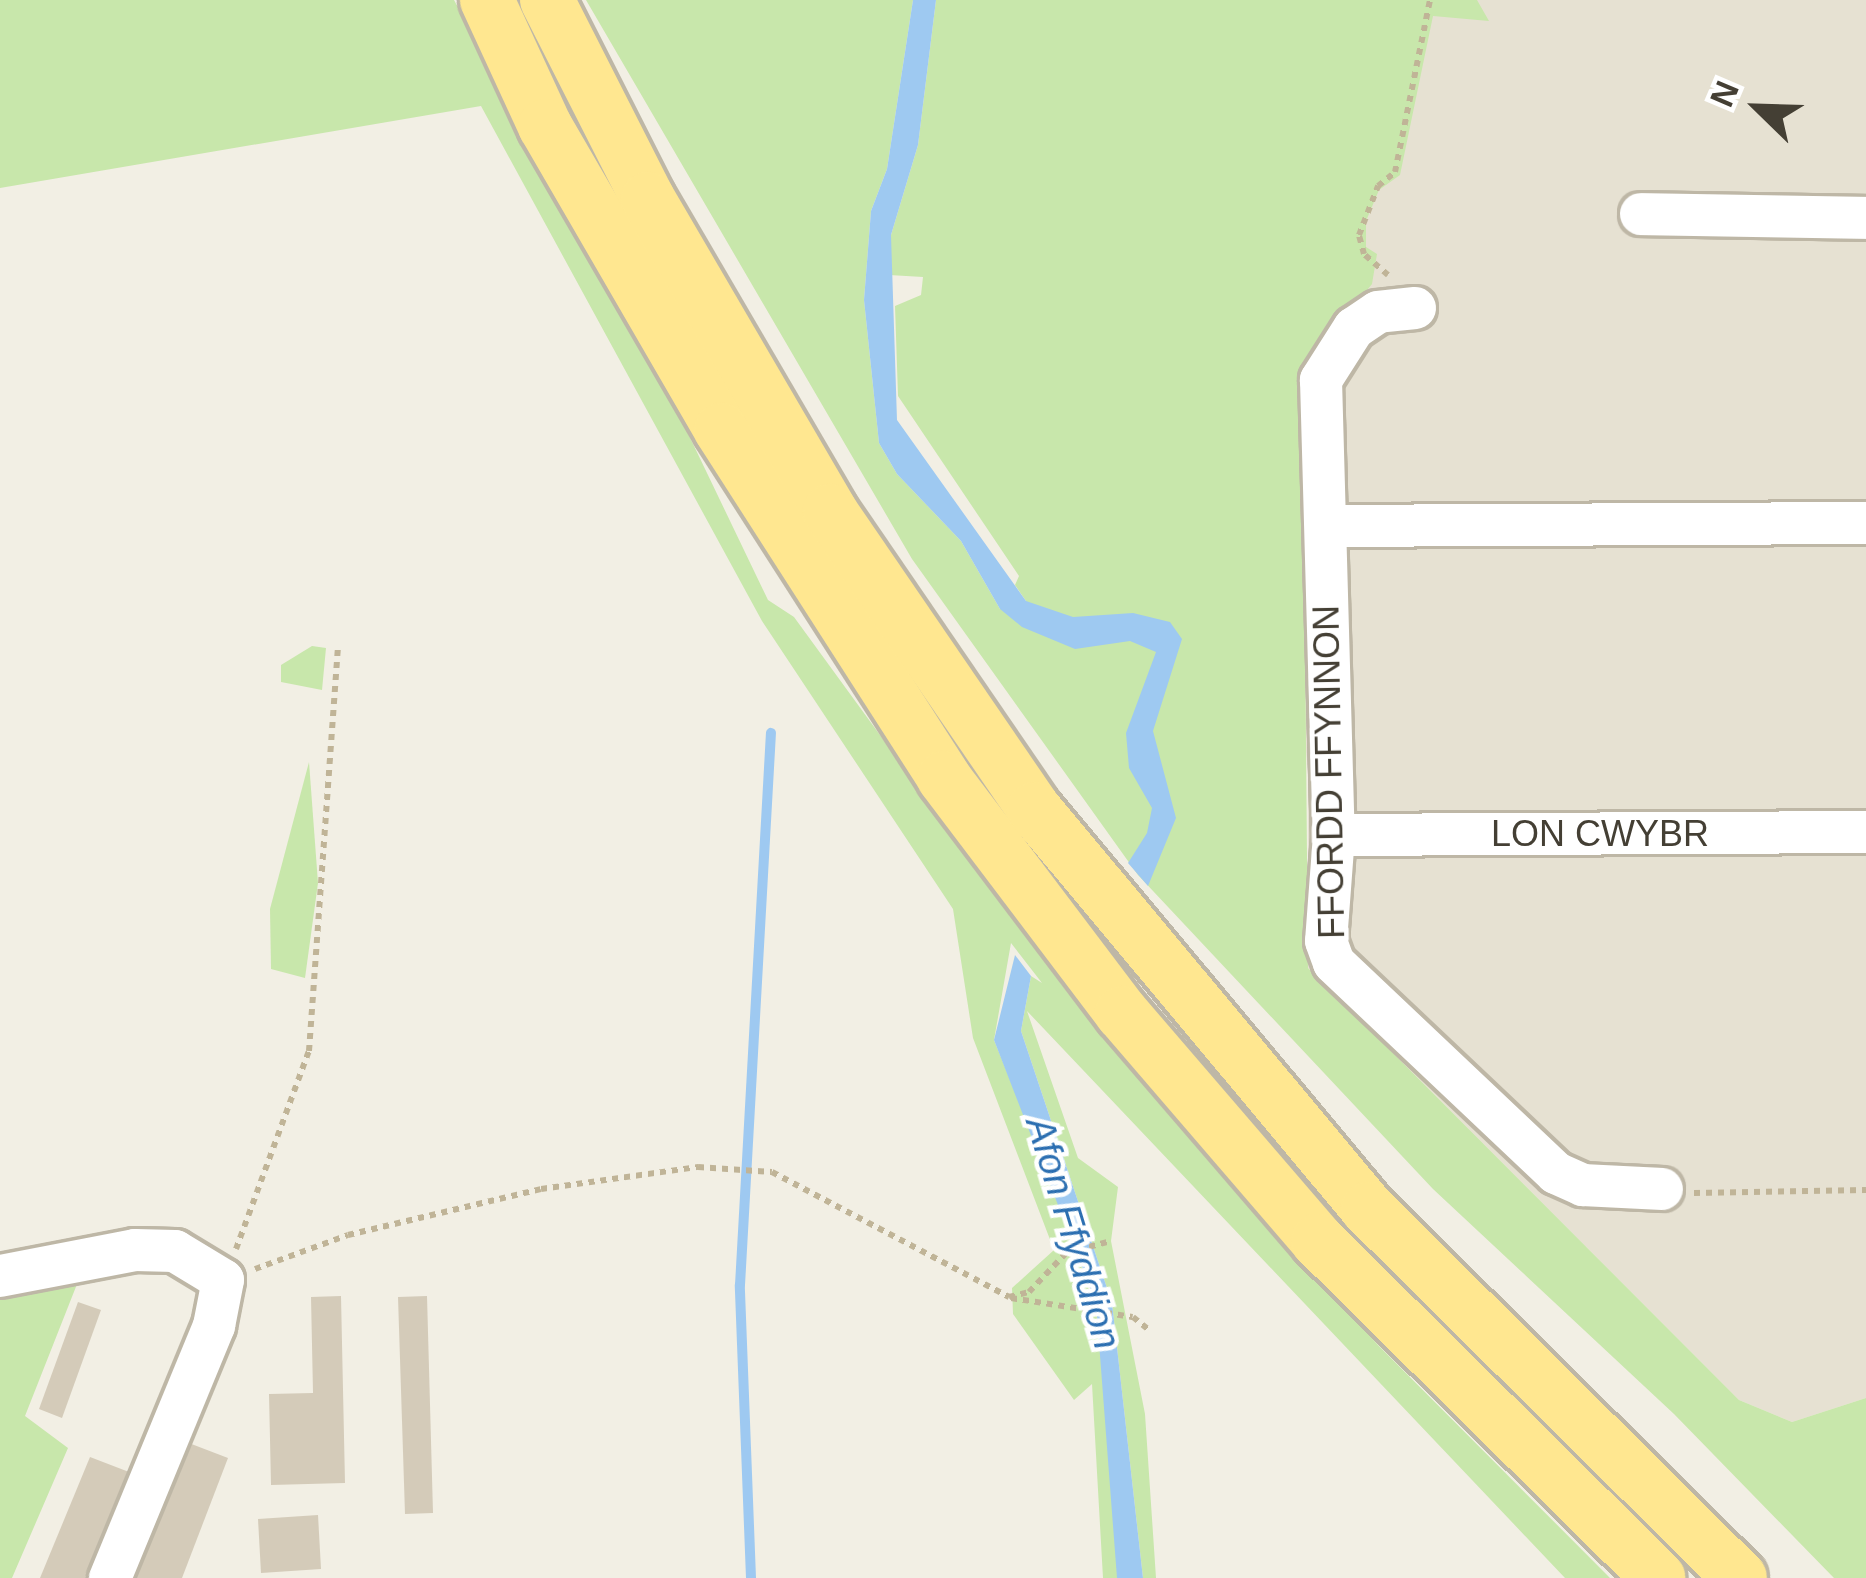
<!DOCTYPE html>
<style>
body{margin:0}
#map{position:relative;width:1866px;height:1578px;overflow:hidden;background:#f2efe4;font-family:Arial,sans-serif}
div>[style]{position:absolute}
.residential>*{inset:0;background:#e6e1d2}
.green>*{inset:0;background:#c8e7ab}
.water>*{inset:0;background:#9ec9f1}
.stream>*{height:10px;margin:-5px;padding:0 5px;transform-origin:5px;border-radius:5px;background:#9ec9f1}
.building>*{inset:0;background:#d4cbb9}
.path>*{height:6px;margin-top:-3px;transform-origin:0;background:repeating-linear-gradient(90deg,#c0b497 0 6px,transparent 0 12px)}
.roads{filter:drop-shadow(3px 0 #beb7a6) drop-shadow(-3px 0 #beb7a6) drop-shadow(0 3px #beb7a6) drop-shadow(0 -3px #beb7a6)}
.minor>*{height:42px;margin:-21px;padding:0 21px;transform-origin:21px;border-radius:21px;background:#fff}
.major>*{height:54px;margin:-27px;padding:0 27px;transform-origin:27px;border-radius:27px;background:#ffe790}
span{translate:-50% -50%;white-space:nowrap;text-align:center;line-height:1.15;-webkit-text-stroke:9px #fff;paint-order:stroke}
.street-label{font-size:36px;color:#443f34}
.water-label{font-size:39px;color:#2c6fb1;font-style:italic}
.north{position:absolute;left:1698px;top:48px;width:120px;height:120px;-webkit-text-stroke:9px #fff;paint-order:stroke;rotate:293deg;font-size:33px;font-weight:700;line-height:48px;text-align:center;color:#443f34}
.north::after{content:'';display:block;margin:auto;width:42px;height:54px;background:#443f34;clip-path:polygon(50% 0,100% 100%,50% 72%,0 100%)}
</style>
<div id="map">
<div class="residential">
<i style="clip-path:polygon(1416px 0,1866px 0,1866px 1398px,1792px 1422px,1739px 1400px,1308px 968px,1308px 771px,1255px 233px)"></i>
</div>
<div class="green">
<i style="clip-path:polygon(0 0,454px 0,682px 421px,768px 600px,794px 617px,1065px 989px,1207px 1157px,1378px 1345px,1610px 1578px,1565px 1578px,1027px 1011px,1078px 1158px,1118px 1187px,1111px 1241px,1145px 1414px,1156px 1578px,1143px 1578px,1112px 1303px,1021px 1031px,1031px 976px,1042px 983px,1011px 943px,994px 1040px,1074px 1239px,1100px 1328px,1117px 1514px,1117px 1578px,1103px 1578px,1092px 1384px,1074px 1400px,1013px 1314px,1012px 1288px,1054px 1250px,973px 1038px,953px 909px,762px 621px,481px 106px,0 188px)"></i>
<i style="clip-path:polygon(586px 0,913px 0,887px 169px,871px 211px,864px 300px,879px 443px,897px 474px,961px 541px,1000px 609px,1026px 601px,1015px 585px,1019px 576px,898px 396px,895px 306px,921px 295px,923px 277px,889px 275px,891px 235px,918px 145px,936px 0,1477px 0,1489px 21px,1433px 16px,1400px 175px,1379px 190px,1366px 221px,1366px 247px,1377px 254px,1372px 284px,1310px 360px,1303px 409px,1308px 968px,1739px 1400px,1792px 1422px,1866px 1398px,1866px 1578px,1834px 1578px,1674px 1414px,1433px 1189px,1138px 875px,912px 559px)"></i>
<i style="clip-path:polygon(312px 646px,326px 648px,322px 690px,281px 682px,281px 665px)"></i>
<i style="clip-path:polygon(309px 762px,318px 883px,305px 978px,271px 969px,270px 909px)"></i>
<i style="clip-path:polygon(81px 1274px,25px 1416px,68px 1448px,12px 1578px,0 1578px,0 1291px)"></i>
</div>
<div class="water">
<i style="clip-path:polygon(913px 0,936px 0,918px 145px,891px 235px,897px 420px,1026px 601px,1073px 617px,1133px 613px,1170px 622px,1182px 639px,1153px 731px,1176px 818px,1148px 886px,1128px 863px,1147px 833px,1152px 808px,1129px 768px,1126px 733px,1156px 652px,1130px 641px,1075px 649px,1022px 627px,1000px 609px,961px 541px,897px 474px,879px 443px,864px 300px,871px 211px,887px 169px)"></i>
<i style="clip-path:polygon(1015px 955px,1031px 976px,1021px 1031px,1112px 1303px,1143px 1578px,1117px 1578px,1096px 1303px,994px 1040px)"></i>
</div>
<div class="stream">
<i style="left:751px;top:1578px;width:293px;rotate:-92.2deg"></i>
<i style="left:740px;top:1285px;width:553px;rotate:-86.79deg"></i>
</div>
<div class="building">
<i style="clip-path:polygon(341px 1296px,345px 1483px,271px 1485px,269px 1394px,313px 1393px,311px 1297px)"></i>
<i style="clip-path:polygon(427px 1296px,433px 1513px,405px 1514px,398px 1297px)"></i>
<i style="clip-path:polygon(78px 1302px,101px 1310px,62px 1418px,39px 1409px)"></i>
<i style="clip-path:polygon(181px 1440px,228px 1458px,182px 1578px,127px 1578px)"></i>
<i style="clip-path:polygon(90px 1457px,142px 1477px,102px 1578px,40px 1578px)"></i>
<i style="clip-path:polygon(318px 1515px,321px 1569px,261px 1573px,258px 1519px)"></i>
</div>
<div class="path">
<i style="left:1388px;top:275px;width:32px;rotate:-139deg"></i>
<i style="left:1364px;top:254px;width:20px;rotate:-105deg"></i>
<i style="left:1359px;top:235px;width:53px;rotate:-68.8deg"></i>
<i style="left:1378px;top:186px;width:22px;rotate:-39deg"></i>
<i style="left:1395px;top:172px;width:176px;rotate:-78.5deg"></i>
<i style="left:1694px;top:1193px;width:172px;rotate:-1deg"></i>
<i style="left:236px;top:1249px;width:211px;rotate:-69.8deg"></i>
<i style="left:309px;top:1051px;width:403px;rotate:-85.9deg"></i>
<i style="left:255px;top:1269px;width:99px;rotate:-20.1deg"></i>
<i style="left:348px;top:1235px;width:198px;rotate:-13.4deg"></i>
<i style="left:541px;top:1189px;width:159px;rotate:-8deg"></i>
<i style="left:698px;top:1167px;width:74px;rotate:3.9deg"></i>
<i style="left:772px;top:1172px;width:268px;rotate:27.8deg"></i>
<i style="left:1009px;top:1297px;width:21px;rotate:-14deg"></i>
<i style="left:1029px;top:1292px;width:54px;rotate:-46.5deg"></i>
<i style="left:1066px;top:1253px;width:47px;rotate:-14.9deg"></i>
<i style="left:1011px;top:1298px;width:123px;rotate:8.9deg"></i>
<i style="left:1133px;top:1317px;width:22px;rotate:39deg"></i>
</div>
<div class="roads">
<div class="minor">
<i style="left:1641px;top:214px;width:225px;rotate:1deg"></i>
<i style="left:1415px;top:308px;width:37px;rotate:174deg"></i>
<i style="left:1378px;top:312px;width:29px;rotate:146deg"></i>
<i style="left:1354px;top:328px;width:62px;rotate:122.4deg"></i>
<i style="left:1321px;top:380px;width:455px;rotate:88.4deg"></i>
<i style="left:1334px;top:835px;width:106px;rotate:94.3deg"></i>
<i style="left:1326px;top:941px;width:23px;rotate:70deg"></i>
<i style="left:1334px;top:963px;width:306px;rotate:43.4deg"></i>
<i style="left:1556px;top:1173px;width:30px;rotate:24deg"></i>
<i style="left:1583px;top:1185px;width:79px;rotate:2.9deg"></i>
<i style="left:1326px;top:526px;width:540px;rotate:-0.32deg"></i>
<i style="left:1334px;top:835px;width:532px;rotate:-0.32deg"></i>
<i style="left:0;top:1276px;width:137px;rotate:-10.9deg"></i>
<i style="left:135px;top:1250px;width:40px;rotate:1.4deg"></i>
<i style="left:175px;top:1251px;width:56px;rotate:31.1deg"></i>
<i style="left:223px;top:1280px;width:47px;rotate:101.1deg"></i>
<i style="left:214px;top:1326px;width:273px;rotate:112.4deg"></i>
</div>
<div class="major">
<i style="left:487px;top:0;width:139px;rotate:65.3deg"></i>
<i style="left:545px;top:126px;width:351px;rotate:59.9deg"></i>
<i style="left:721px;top:430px;width:413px;rotate:57.3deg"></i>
<i style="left:944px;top:778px;width:295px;rotate:52.9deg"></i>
<i style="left:1122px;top:1013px;width:301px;rotate:49.3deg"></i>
<i style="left:1318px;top:1241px;width:479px;rotate:44.7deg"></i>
<i style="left:547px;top:0;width:223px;rotate:63.1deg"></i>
<i style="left:648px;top:199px;width:361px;rotate:59.7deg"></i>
<i style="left:830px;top:511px;width:361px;rotate:55.6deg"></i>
<i style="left:1034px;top:809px;width:521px;rotate:50.14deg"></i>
<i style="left:1368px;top:1209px;width:524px;rotate:44.77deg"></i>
</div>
</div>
<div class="street-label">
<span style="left:1329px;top:772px;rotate:-91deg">FFORDD FFYNNON</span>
<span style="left:1600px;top:834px">LON CWYBR</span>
</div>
<div class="water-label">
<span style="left:1073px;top:1233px;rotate:73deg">Afon Ffyddion</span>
</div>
<div class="north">N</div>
</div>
